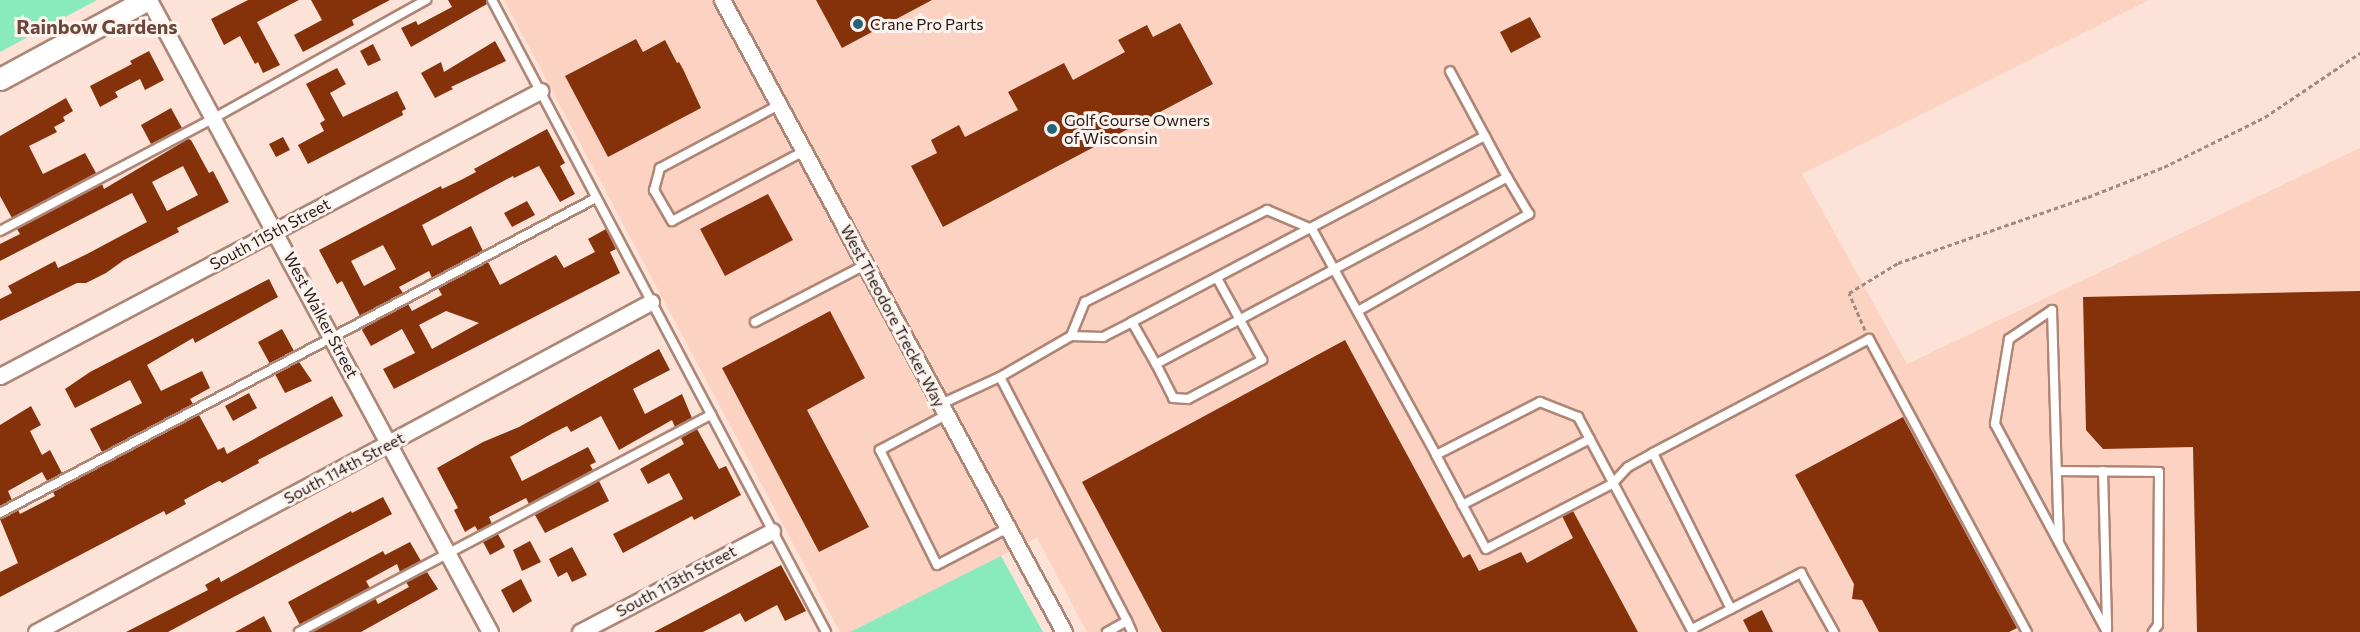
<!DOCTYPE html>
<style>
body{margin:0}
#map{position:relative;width:2360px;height:632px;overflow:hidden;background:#fde2d8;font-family:Commissioner,sans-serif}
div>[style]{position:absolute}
.built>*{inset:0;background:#fcd2c2}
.green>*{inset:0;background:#89ebbb}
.building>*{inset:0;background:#85320b}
.path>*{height:3px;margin-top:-1.5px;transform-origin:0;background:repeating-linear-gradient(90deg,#a08a82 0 4.5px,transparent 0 7.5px)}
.roads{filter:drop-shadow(2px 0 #ae8676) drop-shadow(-2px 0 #ae8676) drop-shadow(0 2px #ae8676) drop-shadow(0 -2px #ae8676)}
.lane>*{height:8px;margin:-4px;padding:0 4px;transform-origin:4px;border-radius:4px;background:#fff}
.street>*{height:15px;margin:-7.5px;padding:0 7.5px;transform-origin:7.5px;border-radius:7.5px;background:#fff}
.secondary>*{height:21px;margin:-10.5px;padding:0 10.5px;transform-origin:10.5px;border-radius:10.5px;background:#fff}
.dots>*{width:16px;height:16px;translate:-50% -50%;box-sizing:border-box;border:3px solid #fdf4f0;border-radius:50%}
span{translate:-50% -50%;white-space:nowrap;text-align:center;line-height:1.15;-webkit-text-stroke:6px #fdf4f0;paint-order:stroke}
.poi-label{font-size:16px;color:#271712}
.left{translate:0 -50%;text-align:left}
.street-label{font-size:16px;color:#271712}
.quarter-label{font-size:20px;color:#6b4639;font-weight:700}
</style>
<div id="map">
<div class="built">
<i style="clip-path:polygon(504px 0,2149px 0,1802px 174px,1907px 364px,2360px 148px,2360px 632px,1087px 632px,1037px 538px,850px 632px,840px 632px)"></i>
</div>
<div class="green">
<i style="clip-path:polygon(0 0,97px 0,0 52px)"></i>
<i style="clip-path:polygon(1001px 556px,1043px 632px,850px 632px)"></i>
</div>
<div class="building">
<i style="clip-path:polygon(248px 0,299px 0,257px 22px,280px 65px,263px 73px,258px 62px,255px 64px,240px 36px,224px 45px,211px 19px)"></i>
<i style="clip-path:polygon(311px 0,390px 0,352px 20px,354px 25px,303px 52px,294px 35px,322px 20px)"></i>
<i style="clip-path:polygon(448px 0,486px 0,487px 4px,411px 47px,401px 28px,416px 21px,418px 25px,452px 7px)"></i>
<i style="clip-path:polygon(816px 0,932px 0,842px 48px)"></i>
<i style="clip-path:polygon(1530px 17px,1541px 37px,1511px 53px,1500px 32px)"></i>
<i style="clip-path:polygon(1180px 23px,1213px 84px,943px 227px,911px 166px,937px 153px,931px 140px,959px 125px,965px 137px,1018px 110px,1008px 92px,1064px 63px,1073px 80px,1125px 52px,1118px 40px,1147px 25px,1153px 37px)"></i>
<i style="clip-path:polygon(636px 39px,643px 52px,665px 40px,677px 63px,679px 62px,683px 69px,701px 108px,608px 157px,565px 76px)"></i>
<i style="clip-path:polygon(495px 41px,506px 61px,451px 87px,453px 89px,435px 98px,421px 73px,441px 62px,444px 72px)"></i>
<i style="clip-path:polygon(373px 44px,381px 60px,368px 66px,360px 51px)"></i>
<i style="clip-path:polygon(149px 51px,164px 80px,145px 90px,140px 79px,115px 92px,118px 97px,100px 107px,90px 86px,132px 64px,130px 61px)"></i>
<i style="clip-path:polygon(337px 68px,346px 84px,330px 93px,343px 117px,397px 91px,406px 109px,402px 111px,403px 115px,308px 164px,298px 145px,324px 131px,320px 123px,325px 120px,306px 84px)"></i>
<i style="clip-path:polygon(66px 98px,73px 111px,63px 117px,65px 121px,54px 127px,57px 132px,29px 146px,43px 174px,85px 153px,96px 173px,12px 218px,0 196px,0 136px)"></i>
<i style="clip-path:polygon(171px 108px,182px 128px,151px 144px,141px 125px)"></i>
<i style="clip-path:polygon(evenodd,547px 129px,565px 163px,560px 166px,575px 194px,560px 202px,539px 166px,514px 178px,513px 176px,422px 225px,432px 246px,471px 226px,483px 251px,432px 278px,429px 271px,399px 287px,403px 293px,360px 316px,342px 281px,337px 284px,319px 250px,441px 186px,442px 189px,461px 180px,476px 172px,474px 169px,547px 129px,383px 245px,396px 269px,364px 286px,351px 261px,383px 245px)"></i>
<i style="clip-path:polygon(283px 137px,290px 150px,276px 157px,269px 144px)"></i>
<i style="clip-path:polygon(evenodd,188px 139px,191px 140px,209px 173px,213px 171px,229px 202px,177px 228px,179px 232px,124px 260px,106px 273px,86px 283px,77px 283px,0 321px,0 299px,12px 293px,8px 286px,55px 261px,58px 268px,87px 254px,147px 222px,132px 193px,0 261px,0 244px,20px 234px,17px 229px,102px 184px,104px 189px,188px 139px,183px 166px,198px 195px,167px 211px,152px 182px,183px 166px)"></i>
<i style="clip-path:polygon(768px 194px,793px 240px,725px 276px,700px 229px)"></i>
<i style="clip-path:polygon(527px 201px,535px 215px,512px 227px,504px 213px)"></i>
<i style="clip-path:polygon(evenodd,606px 229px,616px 249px,610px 252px,620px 273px,394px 389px,383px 369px,415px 353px,402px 329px,371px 346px,362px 330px,366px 326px,408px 304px,412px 311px,442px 295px,438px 288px,488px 262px,500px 285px,556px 255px,564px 268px,595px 252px,588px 239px,606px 229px,446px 311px,479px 323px,432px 349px,419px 325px,446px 311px)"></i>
<i style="clip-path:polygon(269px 279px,278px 297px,195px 343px,193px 338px,147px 365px,161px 391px,202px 371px,210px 388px,190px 399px,193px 404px,102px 452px,90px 429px,142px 403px,130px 380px,75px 408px,65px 389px,90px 372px)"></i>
<i style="clip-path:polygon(2360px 291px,2360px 632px,2197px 632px,2193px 447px,2103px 449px,2086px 430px,2083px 297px)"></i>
<i style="clip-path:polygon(830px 311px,865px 378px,807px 410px,869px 527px,819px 552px,722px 368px)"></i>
<i style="clip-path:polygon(282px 329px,294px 351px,270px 364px,258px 342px)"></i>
<i style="clip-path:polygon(1345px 340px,1463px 558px,1470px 554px,1479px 571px,1521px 552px,1527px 563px,1573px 538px,1562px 516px,1573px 511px,1638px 632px,1162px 632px,1082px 482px)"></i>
<i style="clip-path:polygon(659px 349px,670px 370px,633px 389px,645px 414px,682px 394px,692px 418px,675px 427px,672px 420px,619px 450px,601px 416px,571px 432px,567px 426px,553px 433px,510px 457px,522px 481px,588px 447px,596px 462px,590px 465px,593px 470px,529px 504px,526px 498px,489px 517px,492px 524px,478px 531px,475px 526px,465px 532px,454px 510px,458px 508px,437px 468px,483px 442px,519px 427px)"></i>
<i style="clip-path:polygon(299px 362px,312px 381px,285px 393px,275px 374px)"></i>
<i style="clip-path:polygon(249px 393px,257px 408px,233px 421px,225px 406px)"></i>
<i style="clip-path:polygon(332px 396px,343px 416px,258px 460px,259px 463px,222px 483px,220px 481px,217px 482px,184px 500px,186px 504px,166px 515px,164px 511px,0 597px,0 572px,18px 563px,0 519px,18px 510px,20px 514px,55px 496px,53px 492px,199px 415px,218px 450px,224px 447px,227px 454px)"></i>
<i style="clip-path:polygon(31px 406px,41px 425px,30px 431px,42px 455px,50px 450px,62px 473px,47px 481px,42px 472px,8px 491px,12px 500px,0 506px,0 425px)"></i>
<i style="clip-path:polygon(1903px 417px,2017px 628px,2009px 632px,1879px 632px,1862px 600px,1852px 599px,1854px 584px,1795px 475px)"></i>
<i style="clip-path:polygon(697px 429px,719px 469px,726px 466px,741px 495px,694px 520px,692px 516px,623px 553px,613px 534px,683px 499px,669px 473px,648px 484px,640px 469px,684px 444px,681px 438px)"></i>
<i style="clip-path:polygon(599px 481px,609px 501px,545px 533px,535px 515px)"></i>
<i style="clip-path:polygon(383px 497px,392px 514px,226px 601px,168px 632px,126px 632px,208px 590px,205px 585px,219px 577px,221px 582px,351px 511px,352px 513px)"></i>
<i style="clip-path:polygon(498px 534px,505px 547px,490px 555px,483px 542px)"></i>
<i style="clip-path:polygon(530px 541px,541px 562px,522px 571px,513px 550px)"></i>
<i style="clip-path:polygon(410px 542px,421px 561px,400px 572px,397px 564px,366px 581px,370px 588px,300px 625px,288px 602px,383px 551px,385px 555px)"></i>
<i style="clip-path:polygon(572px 547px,587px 575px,572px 582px,567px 572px,558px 577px,549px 559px)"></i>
<i style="clip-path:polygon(781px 565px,806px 611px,785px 621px,777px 605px,745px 622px,740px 613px,703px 632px,654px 632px)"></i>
<i style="clip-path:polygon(427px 572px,438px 589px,361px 632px,312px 632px,375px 598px,378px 604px,409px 587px,406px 582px)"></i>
<i style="clip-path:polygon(521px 579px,532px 601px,513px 613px,501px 590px)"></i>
<i style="clip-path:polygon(1762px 610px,1773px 632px,1749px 632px,1743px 620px)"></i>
<i style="clip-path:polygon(264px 616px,272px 632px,235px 632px)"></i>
</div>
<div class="path">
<i style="left:1865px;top:330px;width:40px;rotate:-113.4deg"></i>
<i style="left:1849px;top:293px;width:57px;rotate:-31.5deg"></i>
<i style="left:1898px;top:263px;width:201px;rotate:-19.2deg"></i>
<i style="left:2088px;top:197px;width:82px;rotate:-21.5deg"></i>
<i style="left:2164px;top:167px;width:113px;rotate:-26.3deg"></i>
<i style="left:2265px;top:117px;width:115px;rotate:-34deg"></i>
</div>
<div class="roads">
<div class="lane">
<i style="left:492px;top:0;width:715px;rotate:62.14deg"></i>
<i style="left:779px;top:105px;width:135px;rotate:152.1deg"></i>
<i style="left:660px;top:168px;width:23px;rotate:105deg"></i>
<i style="left:654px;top:190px;width:36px;rotate:60deg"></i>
<i style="left:672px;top:221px;width:149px;rotate:-27.9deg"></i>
<i style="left:0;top:231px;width:242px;rotate:-27.8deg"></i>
<i style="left:214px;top:118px;width:243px;rotate:-29.1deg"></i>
<i style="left:2052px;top:310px;width:52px;rotate:146deg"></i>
<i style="left:2009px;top:339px;width:86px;rotate:99.4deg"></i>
<i style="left:1995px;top:424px;width:236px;rotate:61.7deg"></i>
<i style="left:2052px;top:310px;width:232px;rotate:88.3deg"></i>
<i style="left:1358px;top:311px;width:197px;rotate:-29.6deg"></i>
<i style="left:1529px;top:214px;width:43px;rotate:-120.7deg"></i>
<i style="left:755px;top:322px;width:124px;rotate:-27.4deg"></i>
<i style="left:1132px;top:322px;width:48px;rotate:60.3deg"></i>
<i style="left:1156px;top:364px;width:398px;rotate:-28deg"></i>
<i style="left:1507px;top:177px;width:120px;rotate:-118.3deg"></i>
<i style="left:1071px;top:336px;width:37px;rotate:-68deg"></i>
<i style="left:1085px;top:302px;width:204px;rotate:-26.8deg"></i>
<i style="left:1267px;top:210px;width:49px;rotate:22.9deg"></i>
<i style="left:1312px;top:229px;width:258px;rotate:61.2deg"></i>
<i style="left:1436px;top:455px;width:117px;rotate:-27deg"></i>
<i style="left:1540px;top:402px;width:41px;rotate:21.5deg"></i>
<i style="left:1578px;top:417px;width:244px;rotate:61.9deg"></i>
<i style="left:1156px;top:364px;width:38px;rotate:63deg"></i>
<i style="left:1173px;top:398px;width:15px;rotate:4deg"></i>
<i style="left:1188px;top:399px;width:84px;rotate:-27.8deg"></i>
<i style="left:1262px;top:360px;width:94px;rotate:-118.8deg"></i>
<i style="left:1000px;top:377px;width:275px;rotate:62.5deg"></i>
<i style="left:1127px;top:621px;width:23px;rotate:151deg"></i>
<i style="left:941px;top:404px;width:65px;rotate:-24.6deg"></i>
<i style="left:1000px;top:377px;width:82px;rotate:-30deg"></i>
<i style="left:1071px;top:336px;width:32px;rotate:2deg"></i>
<i style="left:1103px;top:337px;width:33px;rotate:-27deg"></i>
<i style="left:1132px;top:322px;width:399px;rotate:-27.8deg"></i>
<i style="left:946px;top:415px;width:75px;rotate:152.1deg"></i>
<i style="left:880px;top:450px;width:128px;rotate:63.6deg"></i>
<i style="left:937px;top:565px;width:80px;rotate:-27.5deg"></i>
<i style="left:1436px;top:455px;width:106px;rotate:62deg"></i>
<i style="left:1486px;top:549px;width:142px;rotate:-27.3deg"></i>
<i style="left:1612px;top:484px;width:23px;rotate:-47deg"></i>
<i style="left:1628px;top:467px;width:29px;rotate:-29deg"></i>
<i style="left:2057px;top:471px;width:102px;rotate:0.6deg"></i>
<i style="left:2159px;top:472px;width:153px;rotate:90.4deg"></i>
<i style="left:2158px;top:625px;width:9px;rotate:126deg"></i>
<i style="left:2103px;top:471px;width:158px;rotate:88.5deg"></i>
<i style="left:1462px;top:505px;width:144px;rotate:-27.3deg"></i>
<i style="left:0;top:513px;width:674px;rotate:-27.86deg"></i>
<i style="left:1731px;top:609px;width:174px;rotate:-116.6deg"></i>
<i style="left:1653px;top:453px;width:244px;rotate:-27.8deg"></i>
<i style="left:1869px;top:339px;width:333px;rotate:61.7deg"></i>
<i style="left:1127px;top:621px;width:12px;rotate:66deg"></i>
<i style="left:1692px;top:629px;width:123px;rotate:-27.2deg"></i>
<i style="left:1801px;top:573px;width:68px;rotate:60.8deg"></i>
<i style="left:299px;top:632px;width:466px;rotate:-27.8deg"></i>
</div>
<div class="street">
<i style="left:149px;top:0;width:718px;rotate:61.65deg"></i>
<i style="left:722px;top:0;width:719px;rotate:61.58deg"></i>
<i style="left:0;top:376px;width:611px;rotate:-27.82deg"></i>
<i style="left:36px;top:632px;width:698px;rotate:-28.22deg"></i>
<i style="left:580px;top:632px;width:217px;rotate:-27.7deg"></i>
</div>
<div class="secondary">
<i style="left:0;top:79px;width:166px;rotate:-28.4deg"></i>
</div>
</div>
<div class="dots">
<i style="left:858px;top:24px;background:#246579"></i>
<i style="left:1052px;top:129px;background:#246579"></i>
</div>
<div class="poi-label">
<span class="left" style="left:870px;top:24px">Crane Pro Parts</span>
<span class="left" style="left:1064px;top:129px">Golf Course Owners<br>of Wisconsin</span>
</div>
<div class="street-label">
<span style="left:270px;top:234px;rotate:-28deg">South 115th Street</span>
<span style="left:321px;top:315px;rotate:62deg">West Walker Street</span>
<span style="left:893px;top:316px;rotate:62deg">West Theodore Trecker Way</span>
<span style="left:344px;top:468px;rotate:-28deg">South 114th Street</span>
<span style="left:676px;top:581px;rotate:-28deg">South 113th Street</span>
</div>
<div class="quarter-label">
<span style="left:97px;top:26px">Rainbow Gardens</span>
</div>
</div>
